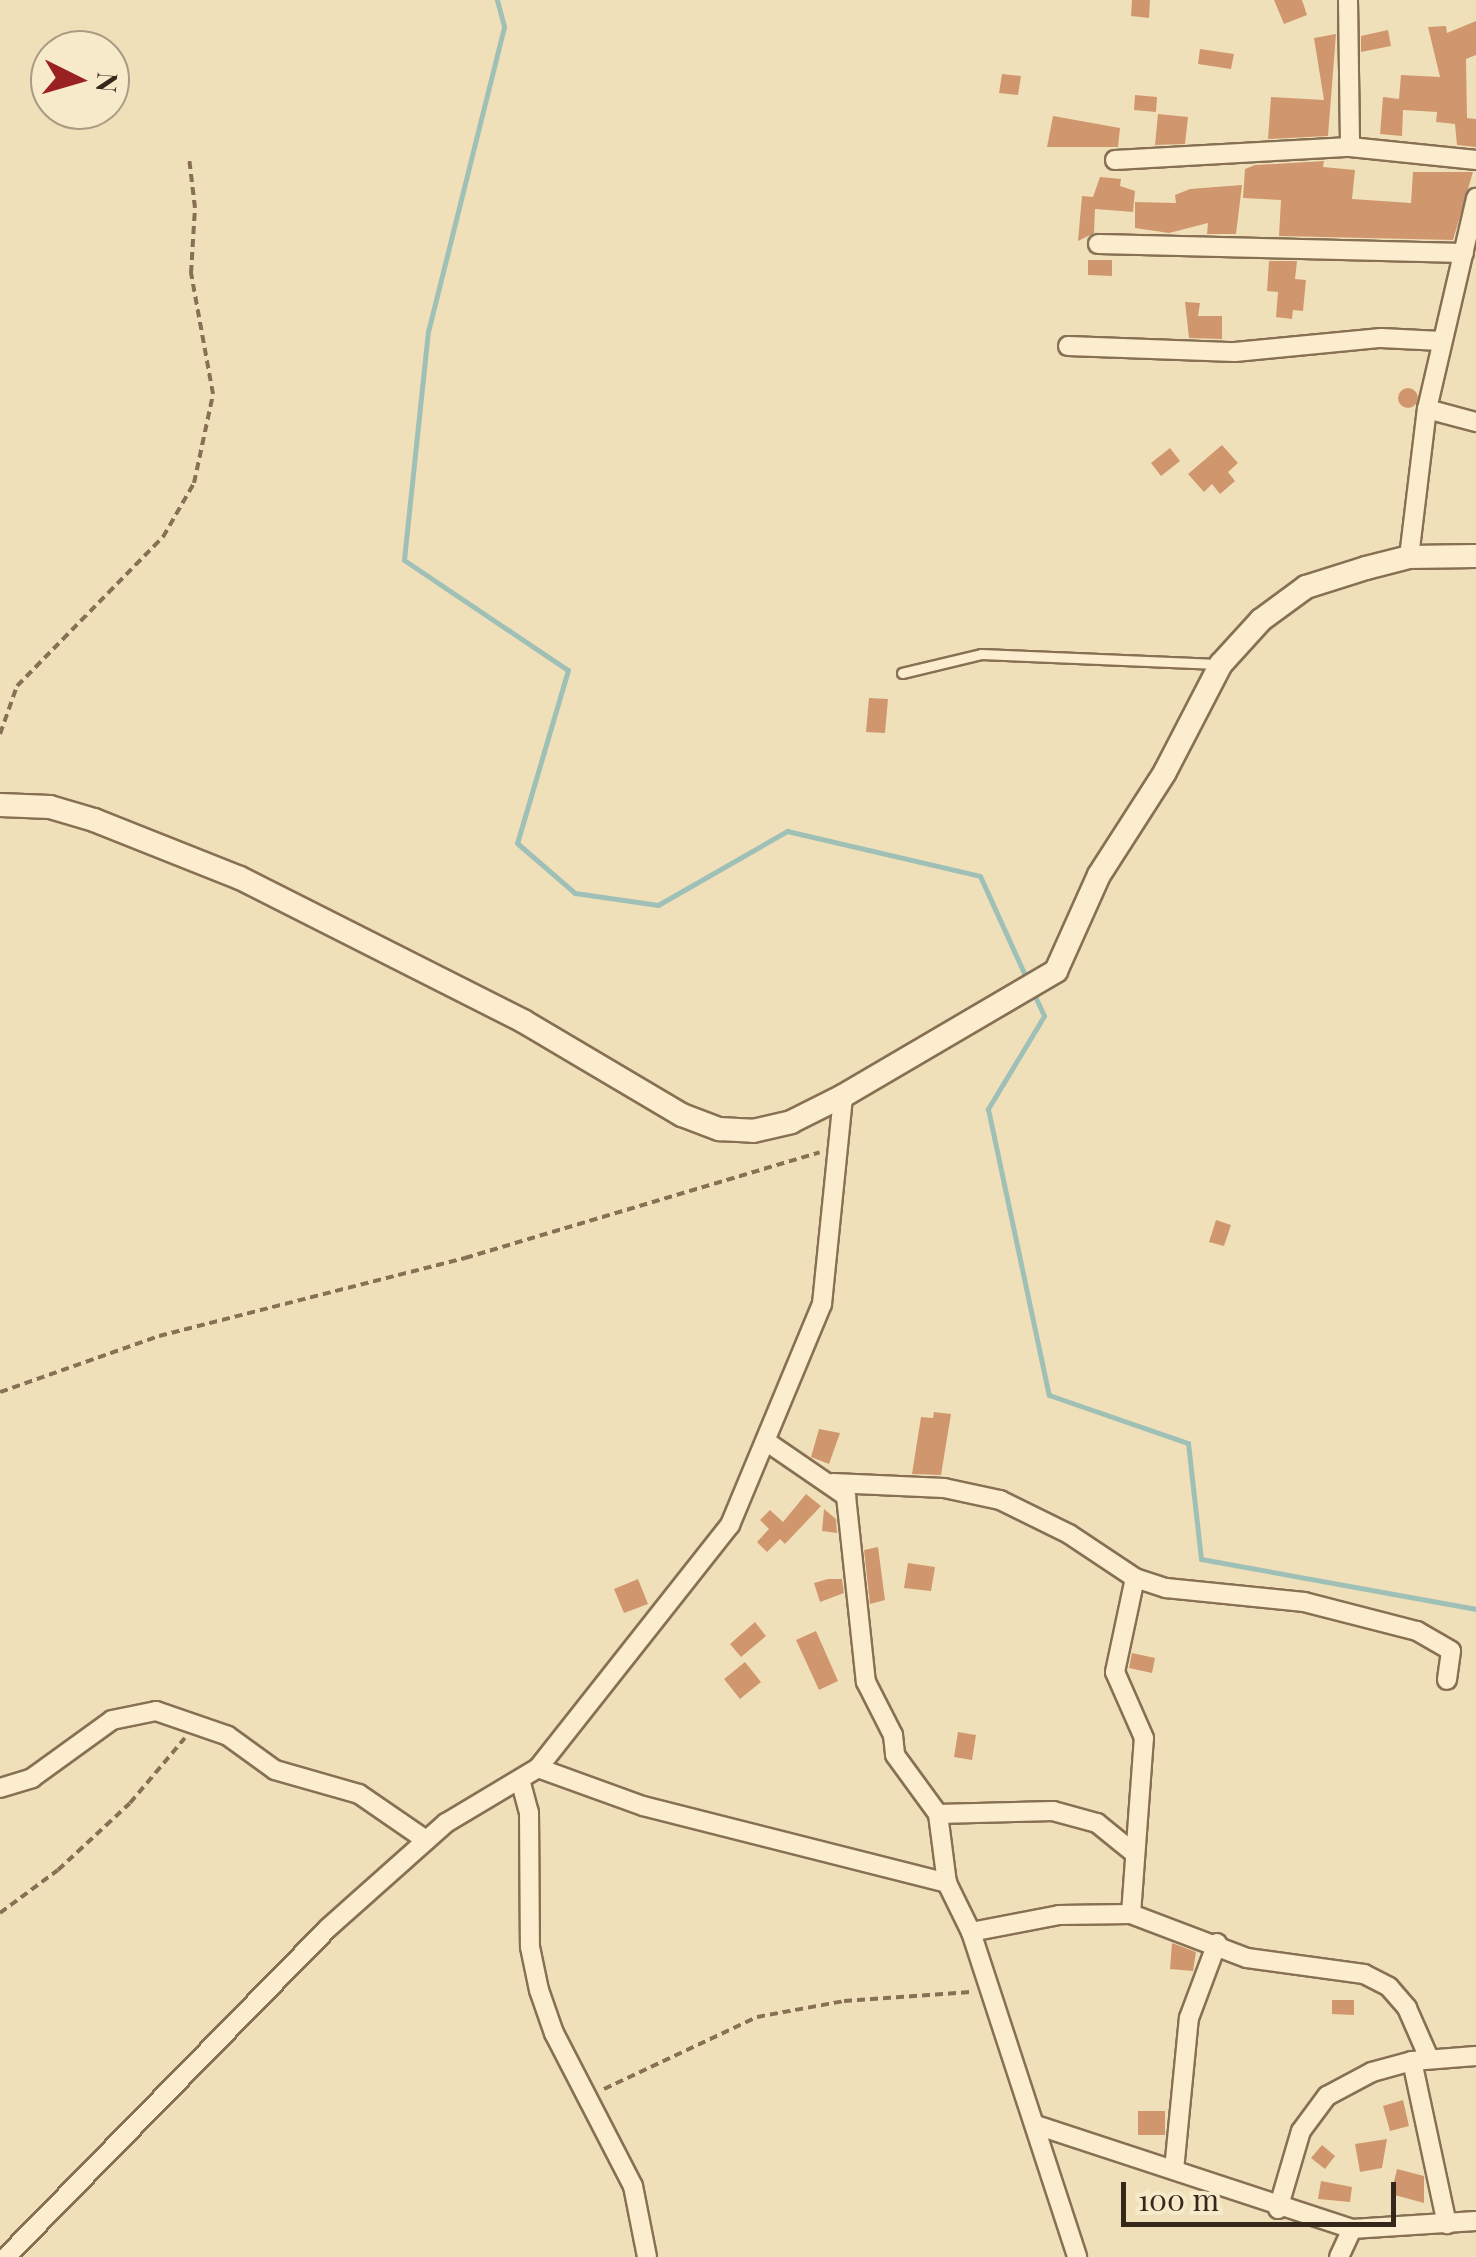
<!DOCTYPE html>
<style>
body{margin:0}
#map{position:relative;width:1476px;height:2257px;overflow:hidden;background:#f0e0ba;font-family:"Playfair Display",serif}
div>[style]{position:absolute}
.stream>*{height:5px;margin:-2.5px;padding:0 2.5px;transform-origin:2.5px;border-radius:2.5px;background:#9fc0b6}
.building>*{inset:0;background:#d0976e}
.round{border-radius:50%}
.path>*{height:4px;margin-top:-2px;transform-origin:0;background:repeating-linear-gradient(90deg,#877054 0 8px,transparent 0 13px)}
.roads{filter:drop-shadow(2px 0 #877054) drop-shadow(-2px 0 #877054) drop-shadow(0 2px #877054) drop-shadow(0 -2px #877054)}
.lane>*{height:9px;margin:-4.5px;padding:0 4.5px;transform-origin:4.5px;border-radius:4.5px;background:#fbedcd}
.street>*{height:18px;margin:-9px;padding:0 9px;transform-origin:9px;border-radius:9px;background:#fbedcd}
.secondary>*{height:22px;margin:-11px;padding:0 11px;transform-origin:11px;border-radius:11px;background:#fbedcd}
span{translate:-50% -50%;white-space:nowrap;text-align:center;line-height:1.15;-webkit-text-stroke:9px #f7eaca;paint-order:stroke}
.north{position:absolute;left:30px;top:30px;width:100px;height:100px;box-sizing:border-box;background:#f7eaca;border:2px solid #a99c84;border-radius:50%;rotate:95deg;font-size:28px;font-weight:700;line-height:40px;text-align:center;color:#35271a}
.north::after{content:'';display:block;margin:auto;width:35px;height:45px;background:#992121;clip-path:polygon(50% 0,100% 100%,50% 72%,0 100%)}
.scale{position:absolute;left:1121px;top:2182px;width:275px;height:45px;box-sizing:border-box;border:5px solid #35271a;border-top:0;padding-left:12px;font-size:30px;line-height:35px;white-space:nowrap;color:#35271a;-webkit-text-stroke:8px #f7eaca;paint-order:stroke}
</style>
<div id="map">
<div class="stream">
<i style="left:497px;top:0;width:28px;rotate:75deg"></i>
<i style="left:504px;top:27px;width:313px;rotate:104deg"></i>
<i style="left:428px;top:331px;width:230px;rotate:96deg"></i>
<i style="left:404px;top:560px;width:197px;rotate:33.9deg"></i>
<i style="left:568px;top:670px;width:180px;rotate:106.4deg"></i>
<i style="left:517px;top:843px;width:77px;rotate:40.8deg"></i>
<i style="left:575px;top:893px;width:84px;rotate:8.2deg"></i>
<i style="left:658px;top:905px;width:149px;rotate:-29.8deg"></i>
<i style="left:787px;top:831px;width:198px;rotate:13.1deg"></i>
<i style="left:980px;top:876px;width:116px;rotate:65.6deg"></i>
<i style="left:1033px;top:992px;width:26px;rotate:65deg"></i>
<i style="left:1044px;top:1016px;width:109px;rotate:121.1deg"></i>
<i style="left:988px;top:1109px;width:292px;rotate:78deg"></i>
<i style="left:1049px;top:1395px;width:147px;rotate:19.1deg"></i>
<i style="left:1188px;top:1443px;width:117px;rotate:83.6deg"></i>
<i style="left:1201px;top:1559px;width:280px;rotate:10.3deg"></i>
</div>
<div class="building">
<i style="clip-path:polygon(1132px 0,1150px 0,1149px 18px,1131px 16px)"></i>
<i style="clip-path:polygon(1274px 0,1302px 0,1307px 15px,1284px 24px)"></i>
<i style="clip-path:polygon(1476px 21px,1476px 55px,1466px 59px,1467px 118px,1476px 119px,1476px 147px,1457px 145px,1455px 124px,1436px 122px,1437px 112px,1403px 110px,1402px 136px,1380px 134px,1383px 97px,1399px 99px,1401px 75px,1440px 77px,1428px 27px,1446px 26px,1447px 33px)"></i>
<i style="clip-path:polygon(1388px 30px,1391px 46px,1361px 52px,1361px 36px)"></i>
<i style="clip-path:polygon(1336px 34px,1328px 136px,1268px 139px,1271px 97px,1324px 100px,1314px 38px)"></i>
<i style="clip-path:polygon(1200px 49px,1234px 54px,1231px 69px,1198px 64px)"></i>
<i style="clip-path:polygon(1002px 74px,1021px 76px,1018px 95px,999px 93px)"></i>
<i style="clip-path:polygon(1135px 95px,1157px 97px,1156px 112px,1134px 110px)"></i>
<i style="clip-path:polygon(1158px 114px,1188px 117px,1185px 144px,1155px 145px)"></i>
<i style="clip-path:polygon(1053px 116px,1120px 128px,1118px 147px,1047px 147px)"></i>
<i style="clip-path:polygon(1324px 161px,1323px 167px,1355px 170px,1352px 199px,1411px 203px,1413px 172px,1473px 172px,1453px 240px,1279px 236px,1281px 200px,1243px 198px,1245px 169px,1255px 165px)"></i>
<i style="clip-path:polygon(1100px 177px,1121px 179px,1120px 186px,1135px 191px,1133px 212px,1095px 209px,1094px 233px,1078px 241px,1082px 196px,1093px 197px)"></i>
<i style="clip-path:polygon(1242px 185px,1236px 234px,1207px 234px,1208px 223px,1169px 233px,1135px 228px,1135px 202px,1176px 203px,1175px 195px,1190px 189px)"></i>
<i style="clip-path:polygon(1088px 260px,1112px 260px,1112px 276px,1088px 275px)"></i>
<i style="clip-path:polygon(1269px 261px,1297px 261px,1295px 279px,1306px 280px,1303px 311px,1293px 310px,1292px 319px,1276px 317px,1278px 292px,1267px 291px)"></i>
<i style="clip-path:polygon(1185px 302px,1200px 303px,1198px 316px,1222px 316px,1222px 339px,1189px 338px)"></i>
<i class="round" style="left:1398px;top:388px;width:20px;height:20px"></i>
<i style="clip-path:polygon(1222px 445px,1238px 463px,1228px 472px,1235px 481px,1220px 494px,1212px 484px,1204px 492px,1188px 474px)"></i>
<i style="clip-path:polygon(1170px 448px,1180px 461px,1161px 476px,1151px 463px)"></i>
<i style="clip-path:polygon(869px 698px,888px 699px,885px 733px,866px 732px)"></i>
<i style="clip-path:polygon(1216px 1220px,1231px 1225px,1224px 1246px,1209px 1242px)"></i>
<i style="clip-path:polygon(934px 1412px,951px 1414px,941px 1475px,912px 1474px,921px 1417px,933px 1418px)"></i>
<i style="clip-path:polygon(819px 1429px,840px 1433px,829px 1464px,811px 1457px)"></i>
<i style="clip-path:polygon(806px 1494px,821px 1506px,785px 1544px,780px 1539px,767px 1552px,757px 1542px,769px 1529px,760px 1520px,770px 1510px,783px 1522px)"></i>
<i style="clip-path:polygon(824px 1509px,836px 1519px,837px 1533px,822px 1531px)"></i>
<i style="clip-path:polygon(878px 1547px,885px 1600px,870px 1604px,864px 1550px)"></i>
<i style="clip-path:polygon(908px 1563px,935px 1567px,931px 1591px,904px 1588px)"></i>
<i style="clip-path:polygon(638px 1579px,648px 1604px,624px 1613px,614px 1589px)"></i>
<i style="clip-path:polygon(828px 1579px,842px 1579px,844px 1593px,820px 1602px,814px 1583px)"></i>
<i style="clip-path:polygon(755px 1622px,766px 1636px,741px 1657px,730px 1644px)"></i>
<i style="clip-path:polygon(816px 1631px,838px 1681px,819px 1690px,796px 1640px)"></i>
<i style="clip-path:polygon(1132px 1653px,1155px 1658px,1152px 1673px,1129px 1668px)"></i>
<i style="clip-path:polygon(745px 1662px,761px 1682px,740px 1699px,724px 1679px)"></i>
<i style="clip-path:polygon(958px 1732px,976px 1735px,972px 1760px,954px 1757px)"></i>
<i style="clip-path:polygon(1172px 1943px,1196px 1952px,1193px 1971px,1170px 1969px)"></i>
<i style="clip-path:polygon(1332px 2000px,1354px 2000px,1354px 2015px,1332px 2014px)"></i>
<i style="clip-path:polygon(1403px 2100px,1409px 2126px,1390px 2131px,1383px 2106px)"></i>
<i style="clip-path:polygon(1138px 2111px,1165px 2111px,1165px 2135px,1138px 2135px)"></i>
<i style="clip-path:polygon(1387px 2139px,1382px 2168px,1360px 2172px,1355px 2144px)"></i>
<i style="clip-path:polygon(1322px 2145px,1335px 2156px,1325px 2169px,1311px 2158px)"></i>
<i style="clip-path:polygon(1397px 2169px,1424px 2176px,1424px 2203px,1391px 2194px)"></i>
<i style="clip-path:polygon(1321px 2181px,1352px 2187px,1350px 2202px,1318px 2199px)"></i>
</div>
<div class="path">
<i style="left:0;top:734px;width:51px;rotate:-70.5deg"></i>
<i style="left:17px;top:686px;width:209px;rotate:-45.6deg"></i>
<i style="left:163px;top:537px;width:62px;rotate:-60.1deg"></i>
<i style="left:194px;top:483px;width:91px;rotate:-77.9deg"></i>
<i style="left:213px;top:394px;width:123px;rotate:-100.3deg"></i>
<i style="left:191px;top:273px;width:65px;rotate:-86.5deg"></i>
<i style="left:195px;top:208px;width:50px;rotate:-96.8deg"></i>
<i style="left:0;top:1392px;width:169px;rotate:-19.4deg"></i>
<i style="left:159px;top:1336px;width:316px;rotate:-14.3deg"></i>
<i style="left:465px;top:1258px;width:370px;rotate:-16.6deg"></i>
<i style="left:0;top:1913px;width:72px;rotate:-36.6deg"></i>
<i style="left:58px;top:1870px;width:98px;rotate:-42.9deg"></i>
<i style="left:130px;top:1803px;width:85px;rotate:-49.8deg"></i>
<i style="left:604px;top:2089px;width:169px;rotate:-25.2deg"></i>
<i style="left:757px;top:2017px;width:88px;rotate:-10.4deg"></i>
<i style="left:844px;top:2001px;width:127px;rotate:-4.1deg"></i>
</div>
<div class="roads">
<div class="lane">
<i style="left:902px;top:673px;width:81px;rotate:-13.5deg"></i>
<i style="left:981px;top:654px;width:237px;rotate:2.4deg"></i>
</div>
<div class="street">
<i style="left:1348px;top:0;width:147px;rotate:89.2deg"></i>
<i style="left:1115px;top:160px;width:235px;rotate:-3.2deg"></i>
<i style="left:1350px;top:147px;width:127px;rotate:5.9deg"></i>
<i style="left:1098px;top:244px;width:366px;rotate:1.4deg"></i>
<i style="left:1068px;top:346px;width:167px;rotate:2.1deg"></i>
<i style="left:1235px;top:352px;width:147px;rotate:-5.5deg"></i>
<i style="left:1381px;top:338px;width:60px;rotate:2.9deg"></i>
<i style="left:1427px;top:409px;width:51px;rotate:14.9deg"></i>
<i style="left:1409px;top:557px;width:149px;rotate:-83.1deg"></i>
<i style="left:1427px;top:409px;width:217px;rotate:-76.9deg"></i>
<i style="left:767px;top:1442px;width:96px;rotate:34.4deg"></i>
<i style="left:846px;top:1496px;width:187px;rotate:83.9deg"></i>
<i style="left:866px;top:1682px;width:59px;rotate:63deg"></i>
<i style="left:893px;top:1735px;width:20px;rotate:84deg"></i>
<i style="left:895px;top:1755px;width:73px;rotate:53.9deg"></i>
<i style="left:938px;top:1814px;width:70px;rotate:82.6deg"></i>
<i style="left:833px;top:1483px;width:111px;rotate:2.6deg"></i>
<i style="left:944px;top:1488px;width:57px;rotate:12.1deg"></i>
<i style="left:1000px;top:1500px;width:77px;rotate:26.2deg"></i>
<i style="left:1069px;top:1534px;width:79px;rotate:33.7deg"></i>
<i style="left:1135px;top:1578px;width:33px;rotate:18deg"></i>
<i style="left:1166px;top:1588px;width:139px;rotate:5.8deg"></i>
<i style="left:1304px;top:1602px;width:117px;rotate:14.4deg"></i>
<i style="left:1417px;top:1631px;width:39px;rotate:30deg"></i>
<i style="left:1451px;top:1651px;width:29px;rotate:98deg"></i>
<i style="left:538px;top:1768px;width:112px;rotate:19.9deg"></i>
<i style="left:643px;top:1806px;width:314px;rotate:14.2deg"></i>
<i style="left:947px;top:1883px;width:55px;rotate:63.9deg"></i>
<i style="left:971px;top:1932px;width:342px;rotate:71.9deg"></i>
<i style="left:521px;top:1783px;width:30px;rotate:75deg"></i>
<i style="left:529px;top:1812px;width:135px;rotate:89.6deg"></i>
<i style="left:530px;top:1947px;width:44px;rotate:78.2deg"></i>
<i style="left:539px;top:1990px;width:46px;rotate:70.8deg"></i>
<i style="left:554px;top:2033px;width:172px;rotate:62.7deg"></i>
<i style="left:633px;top:2186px;width:72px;rotate:78.8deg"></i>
<i style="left:0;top:1788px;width:34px;rotate:-17deg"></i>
<i style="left:32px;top:1778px;width:99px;rotate:-35.9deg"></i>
<i style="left:112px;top:1720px;width:45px;rotate:-11.6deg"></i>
<i style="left:156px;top:1711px;width:76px;rotate:19.1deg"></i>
<i style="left:228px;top:1736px;width:58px;rotate:35.9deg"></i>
<i style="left:275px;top:1770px;width:87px;rotate:15.9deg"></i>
<i style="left:359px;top:1794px;width:81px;rotate:34.5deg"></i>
<i style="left:938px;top:1814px;width:115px;rotate:-1.5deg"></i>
<i style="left:1053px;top:1811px;width:46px;rotate:15.3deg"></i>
<i style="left:1097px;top:1823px;width:48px;rotate:39deg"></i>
<i style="left:1131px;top:1914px;width:176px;rotate:-85.8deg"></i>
<i style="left:1144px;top:1738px;width:72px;rotate:-113.7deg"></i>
<i style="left:1115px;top:1672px;width:96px;rotate:-78deg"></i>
<i style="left:971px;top:1932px;width:90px;rotate:-10.9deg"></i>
<i style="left:1059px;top:1915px;width:72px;rotate:-0.8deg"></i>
<i style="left:1131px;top:1914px;width:124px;rotate:20.8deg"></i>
<i style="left:1247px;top:1958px;width:118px;rotate:7.8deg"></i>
<i style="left:1364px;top:1974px;width:28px;rotate:27deg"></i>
<i style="left:1389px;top:1987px;width:28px;rotate:49deg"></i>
<i style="left:1407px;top:2008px;width:55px;rotate:66.3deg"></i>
<i style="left:1412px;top:2061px;width:167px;rotate:77.9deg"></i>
<i style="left:1036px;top:2125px;width:333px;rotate:18.2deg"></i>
<i style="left:1352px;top:2229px;width:124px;rotate:-3.7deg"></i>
<i style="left:1174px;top:2170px;width:153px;rotate:-84.4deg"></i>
<i style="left:1189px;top:2018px;width:80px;rotate:-69.5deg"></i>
<i style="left:1278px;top:2209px;width:81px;rotate:-73.6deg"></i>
<i style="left:1301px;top:2131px;width:44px;rotate:-53.4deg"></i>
<i style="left:1327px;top:2096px;width:51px;rotate:-28.1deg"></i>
<i style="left:1372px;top:2072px;width:41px;rotate:-15.4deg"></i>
<i style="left:1412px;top:2061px;width:64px;rotate:-4.5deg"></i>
<i style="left:6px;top:2257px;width:460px;rotate:-45.6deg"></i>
<i style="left:328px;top:1928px;width:158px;rotate:-41.7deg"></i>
<i style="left:446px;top:1823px;width:107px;rotate:-30.9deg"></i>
<i style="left:538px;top:1768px;width:310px;rotate:-51.7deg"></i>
<i style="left:730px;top:1525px;width:239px;rotate:-67.4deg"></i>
<i style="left:822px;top:1304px;width:209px;rotate:-84.2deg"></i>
<i style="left:1339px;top:2257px;width:31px;rotate:-65deg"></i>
</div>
<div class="secondary">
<i style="left:0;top:805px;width:50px;rotate:2.3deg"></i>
<i style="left:50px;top:807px;width:46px;rotate:16.5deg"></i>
<i style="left:94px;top:820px;width:157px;rotate:21.7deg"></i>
<i style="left:240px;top:878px;width:317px;rotate:26.8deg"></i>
<i style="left:523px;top:1021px;width:185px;rotate:30.6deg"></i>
<i style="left:682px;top:1115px;width:40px;rotate:21deg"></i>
<i style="left:719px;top:1129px;width:34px;rotate:3deg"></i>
<i style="left:753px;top:1131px;width:39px;rotate:-13deg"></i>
<i style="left:791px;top:1122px;width:58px;rotate:-26.6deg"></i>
<i style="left:843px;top:1096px;width:247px;rotate:-30.4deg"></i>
<i style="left:1056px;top:971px;width:105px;rotate:-65.9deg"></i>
<i style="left:1099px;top:875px;width:122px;rotate:-57.3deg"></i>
<i style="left:1165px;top:772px;width:122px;rotate:-62.6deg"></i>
<i style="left:1221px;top:664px;width:59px;rotate:-47.7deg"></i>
<i style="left:1261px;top:620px;width:56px;rotate:-36.3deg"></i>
<i style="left:1306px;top:587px;width:63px;rotate:-17.6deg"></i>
<i style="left:1366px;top:568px;width:44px;rotate:-14.3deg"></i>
<i style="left:1409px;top:557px;width:67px;rotate:-0.9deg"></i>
</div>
</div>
<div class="north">N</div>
<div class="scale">100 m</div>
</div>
